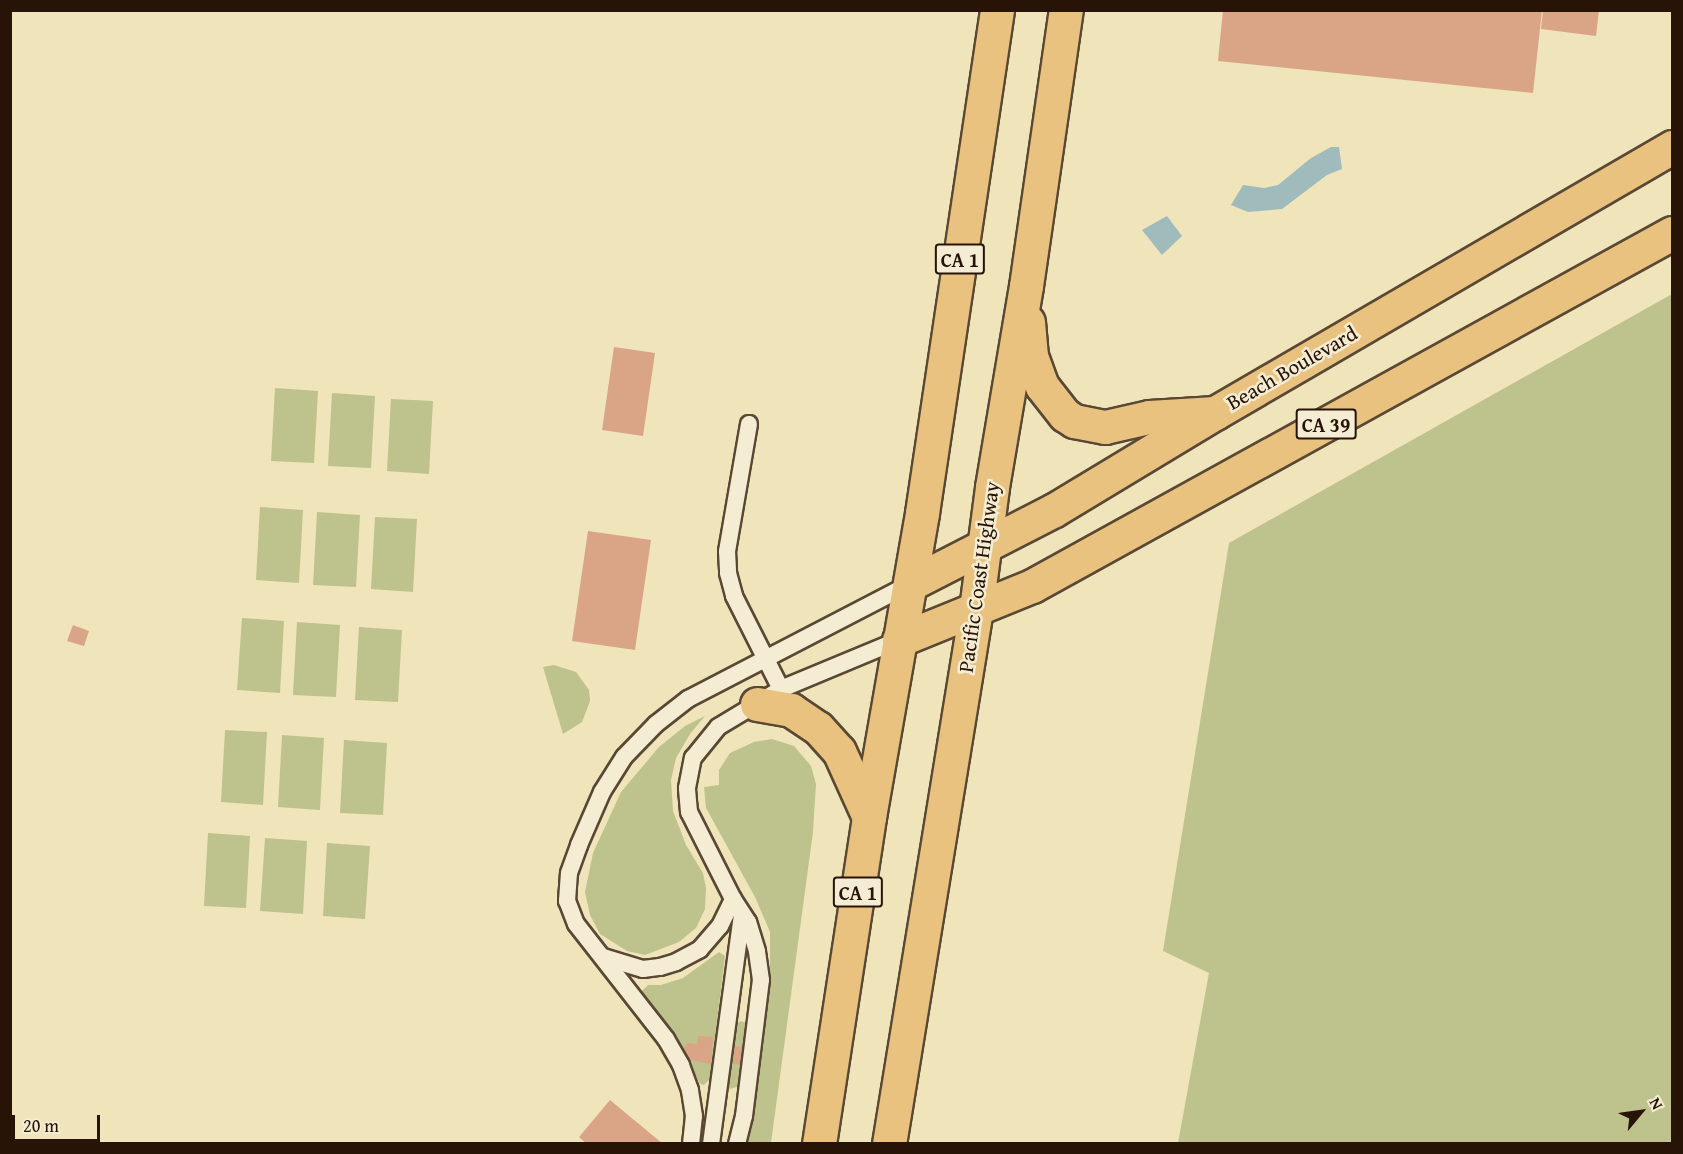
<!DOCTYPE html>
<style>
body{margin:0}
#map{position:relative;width:1683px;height:1154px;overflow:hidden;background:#f0e4bb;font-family:"Gentium Book Plus",serif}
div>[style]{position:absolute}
.green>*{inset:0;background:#bec28d}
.water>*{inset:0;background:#a0bbbc}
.building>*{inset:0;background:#daa487}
.roads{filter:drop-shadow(2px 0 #594834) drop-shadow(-2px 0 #594834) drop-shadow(0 2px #594834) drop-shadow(0 -2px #594834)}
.service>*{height:16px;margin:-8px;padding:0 8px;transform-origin:8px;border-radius:8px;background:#f5edd3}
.primary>*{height:33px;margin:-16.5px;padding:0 16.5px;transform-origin:16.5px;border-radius:16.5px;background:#e8c27e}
.trunk>*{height:33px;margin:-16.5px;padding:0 16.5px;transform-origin:16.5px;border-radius:16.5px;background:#e8c27e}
span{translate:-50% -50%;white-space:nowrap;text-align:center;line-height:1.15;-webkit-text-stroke:5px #f5edd3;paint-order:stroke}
.shield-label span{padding:2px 4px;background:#f5edd3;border:2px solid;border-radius:4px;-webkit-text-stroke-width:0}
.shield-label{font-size:20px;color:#271407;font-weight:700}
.street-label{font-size:21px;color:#271407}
.frame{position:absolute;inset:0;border:12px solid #271407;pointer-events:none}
.north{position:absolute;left:1611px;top:1082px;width:60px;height:60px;-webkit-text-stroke:4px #f5edd3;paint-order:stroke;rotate:61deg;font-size:16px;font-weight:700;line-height:24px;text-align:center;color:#271407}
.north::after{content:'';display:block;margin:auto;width:21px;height:27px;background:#271407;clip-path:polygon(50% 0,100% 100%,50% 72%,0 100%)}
.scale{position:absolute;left:12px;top:1115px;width:88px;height:27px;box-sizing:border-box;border:3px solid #271407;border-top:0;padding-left:8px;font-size:18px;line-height:21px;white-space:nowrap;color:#271407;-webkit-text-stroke:4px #f5edd3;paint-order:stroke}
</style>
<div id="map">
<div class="green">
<i style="clip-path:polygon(1672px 294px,1672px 1143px,1178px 1143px,1209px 973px,1163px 951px,1229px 543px)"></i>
<i style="clip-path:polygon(275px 388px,318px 391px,314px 463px,271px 461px)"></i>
<i style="clip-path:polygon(332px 393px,375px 396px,371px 468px,328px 466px)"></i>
<i style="clip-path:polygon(391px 399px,433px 401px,429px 474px,387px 471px)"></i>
<i style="clip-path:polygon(260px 507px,303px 510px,299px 583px,256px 580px)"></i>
<i style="clip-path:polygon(317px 512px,360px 515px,356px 587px,313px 585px)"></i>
<i style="clip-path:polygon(375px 517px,417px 519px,413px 592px,371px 589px)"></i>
<i style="clip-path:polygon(242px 618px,284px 621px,280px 693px,237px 690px)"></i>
<i style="clip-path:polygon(297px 622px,340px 625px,336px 697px,293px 695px)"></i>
<i style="clip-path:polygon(359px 627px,402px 630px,398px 702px,355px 700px)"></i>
<i style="clip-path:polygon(554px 665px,576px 672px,589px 690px,590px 701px,582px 722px,563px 734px,543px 667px)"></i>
<i style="clip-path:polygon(705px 716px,690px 734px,676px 758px,671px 780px,673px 811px,686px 845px,703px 873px,706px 888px,705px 909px,696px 928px,679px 942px,645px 955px,627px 951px,600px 934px,590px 915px,585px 892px,593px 853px,621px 792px,659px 747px,685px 726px)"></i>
<i style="clip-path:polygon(225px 730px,267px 732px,263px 805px,221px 802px)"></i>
<i style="clip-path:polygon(282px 735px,324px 738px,320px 810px,278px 807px)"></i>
<i style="clip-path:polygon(772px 739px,794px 746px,811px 766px,816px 784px,813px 832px,771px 1143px,747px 1143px,755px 1102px,770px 980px,770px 932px,755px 897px,706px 808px,704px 787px,719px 785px,719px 770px,730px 753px,754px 742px)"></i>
<i style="clip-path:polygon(344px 740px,387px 743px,383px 815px,340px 813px)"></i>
<i style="clip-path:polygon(208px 833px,250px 836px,246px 908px,204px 906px)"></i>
<i style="clip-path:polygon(265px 838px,307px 841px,303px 914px,260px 911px)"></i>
<i style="clip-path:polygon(327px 843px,370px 846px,365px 919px,323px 916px)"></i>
<i style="clip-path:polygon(719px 952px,725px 956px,710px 1079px,704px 1085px,700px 1084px,679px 1041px,642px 991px,648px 985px,661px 985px,683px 978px)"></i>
<i style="clip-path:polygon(741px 1021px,748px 1024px,740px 1086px,730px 1089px,725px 1084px,734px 1025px)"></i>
</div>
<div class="water">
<i style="clip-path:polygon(1331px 147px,1339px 147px,1342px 169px,1327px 175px,1282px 209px,1248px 212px,1231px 205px,1243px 185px,1264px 188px,1278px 185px,1311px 158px)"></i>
<i style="clip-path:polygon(1167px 216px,1182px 236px,1162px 255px,1142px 230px)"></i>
</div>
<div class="building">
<i style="clip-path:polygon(1223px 10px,1542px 10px,1533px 93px,1218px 61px)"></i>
<i style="clip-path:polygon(1543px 10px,1599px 10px,1596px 36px,1541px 29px)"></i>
<i style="clip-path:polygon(614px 347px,655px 353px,643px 436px,602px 430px)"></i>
<i style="clip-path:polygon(588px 531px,651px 540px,635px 650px,572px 641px)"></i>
<i style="clip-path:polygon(73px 625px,89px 631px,84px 646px,67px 641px)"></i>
<i style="clip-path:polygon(698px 1036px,713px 1037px,711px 1064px,690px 1060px,684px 1047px,688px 1043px,697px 1044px)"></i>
<i style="clip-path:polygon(731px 1046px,743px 1047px,741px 1065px,729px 1063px)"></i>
<i style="clip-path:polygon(610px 1100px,663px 1144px,587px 1144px,579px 1137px)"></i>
</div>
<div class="roads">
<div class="service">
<i style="left:749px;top:424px;width:129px;rotate:99.8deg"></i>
<i style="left:727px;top:551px;width:22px;rotate:87deg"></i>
<i style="left:728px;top:573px;width:24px;rotate:75deg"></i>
<i style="left:734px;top:596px;width:104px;rotate:63.2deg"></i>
<i style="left:603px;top:957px;width:42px;rotate:16.7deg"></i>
<i style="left:643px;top:969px;width:17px;rotate:-7deg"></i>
<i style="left:660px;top:967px;width:17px;rotate:-17deg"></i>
<i style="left:676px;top:962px;width:27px;rotate:-28deg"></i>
<i style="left:700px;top:949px;width:30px;rotate:-49deg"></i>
<i style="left:720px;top:926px;width:30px;rotate:-64deg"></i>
<i style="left:691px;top:1144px;width:28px;rotate:-84deg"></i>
<i style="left:694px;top:1116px;width:26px;rotate:-99deg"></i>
<i style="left:690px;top:1090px;width:27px;rotate:-110deg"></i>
<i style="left:681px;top:1065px;width:30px;rotate:-120deg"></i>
<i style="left:666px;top:1039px;width:146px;rotate:-128deg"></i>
<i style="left:576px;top:924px;width:25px;rotate:-111deg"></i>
<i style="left:567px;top:901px;width:28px;rotate:-86deg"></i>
<i style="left:569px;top:873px;width:30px;rotate:-70deg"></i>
<i style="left:579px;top:845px;width:58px;rotate:-66.5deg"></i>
<i style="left:602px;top:792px;width:41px;rotate:-57.8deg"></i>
<i style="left:624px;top:757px;width:46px;rotate:-45.9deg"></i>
<i style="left:656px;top:724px;width:41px;rotate:-38deg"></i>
<i style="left:688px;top:699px;width:250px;rotate:-27.4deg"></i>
<i style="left:711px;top:1144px;width:230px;rotate:-82.3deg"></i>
<i style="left:737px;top:1144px;width:29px;rotate:-76deg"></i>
<i style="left:744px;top:1116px;width:137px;rotate:-82.9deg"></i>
<i style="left:761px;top:980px;width:29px;rotate:-98deg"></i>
<i style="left:757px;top:951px;width:30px;rotate:-107deg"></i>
<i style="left:748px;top:922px;width:27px;rotate:-123deg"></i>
<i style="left:733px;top:899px;width:97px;rotate:-116.8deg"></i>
<i style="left:689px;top:812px;width:24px;rotate:-95deg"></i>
<i style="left:687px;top:788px;width:31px;rotate:-79deg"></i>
<i style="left:693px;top:758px;width:40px;rotate:-51deg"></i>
<i style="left:718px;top:727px;width:74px;rotate:-31.1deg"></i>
<i style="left:781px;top:689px;width:128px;rotate:-22.6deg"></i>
</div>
<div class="primary">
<i style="left:910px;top:584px;width:162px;rotate:-27.2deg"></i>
<i style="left:1054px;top:510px;width:188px;rotate:-31.1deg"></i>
<i style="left:1215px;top:413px;width:529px;rotate:-30.2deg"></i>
<i style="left:899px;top:640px;width:144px;rotate:-22.1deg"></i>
<i style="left:1032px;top:586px;width:731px;rotate:-28.88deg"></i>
</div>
<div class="trunk">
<i style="left:1028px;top:322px;width:34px;rotate:85deg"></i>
<i style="left:1031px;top:356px;width:32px;rotate:70deg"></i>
<i style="left:1042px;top:386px;width:37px;rotate:52deg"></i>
<i style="left:1065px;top:415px;width:11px;rotate:34deg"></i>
<i style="left:1074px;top:421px;width:32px;rotate:11deg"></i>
<i style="left:1105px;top:427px;width:45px;rotate:-12.8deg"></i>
<i style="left:1149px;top:417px;width:66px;rotate:-3.5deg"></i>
<i style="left:757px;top:704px;width:35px;rotate:10deg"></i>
<i style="left:791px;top:710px;width:32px;rotate:34deg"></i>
<i style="left:818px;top:728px;width:31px;rotate:48deg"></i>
<i style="left:839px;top:751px;width:72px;rotate:65.6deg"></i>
<i style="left:819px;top:1144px;width:331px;rotate:-81.3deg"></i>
<i style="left:869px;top:817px;width:309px;rotate:-80.1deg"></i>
<i style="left:922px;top:513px;width:509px;rotate:-81.52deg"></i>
<i style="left:889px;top:1144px;width:542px;rotate:-80.76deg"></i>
<i style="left:976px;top:609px;width:123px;rotate:-82.5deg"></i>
<i style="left:992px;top:487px;width:204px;rotate:-80.4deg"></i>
<i style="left:1026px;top:286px;width:279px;rotate:-81.8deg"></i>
</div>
</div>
<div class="shield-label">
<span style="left:960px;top:259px">CA 1</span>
<span style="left:1326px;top:424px">CA 39</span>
<span style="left:858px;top:892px">CA 1</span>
</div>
<div class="street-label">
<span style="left:1292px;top:368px;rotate:-30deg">Beach Boulevard</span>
<span style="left:979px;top:577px;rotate:-82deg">Pacific Coast Highway</span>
</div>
<div class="frame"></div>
<div class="north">N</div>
<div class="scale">20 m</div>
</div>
